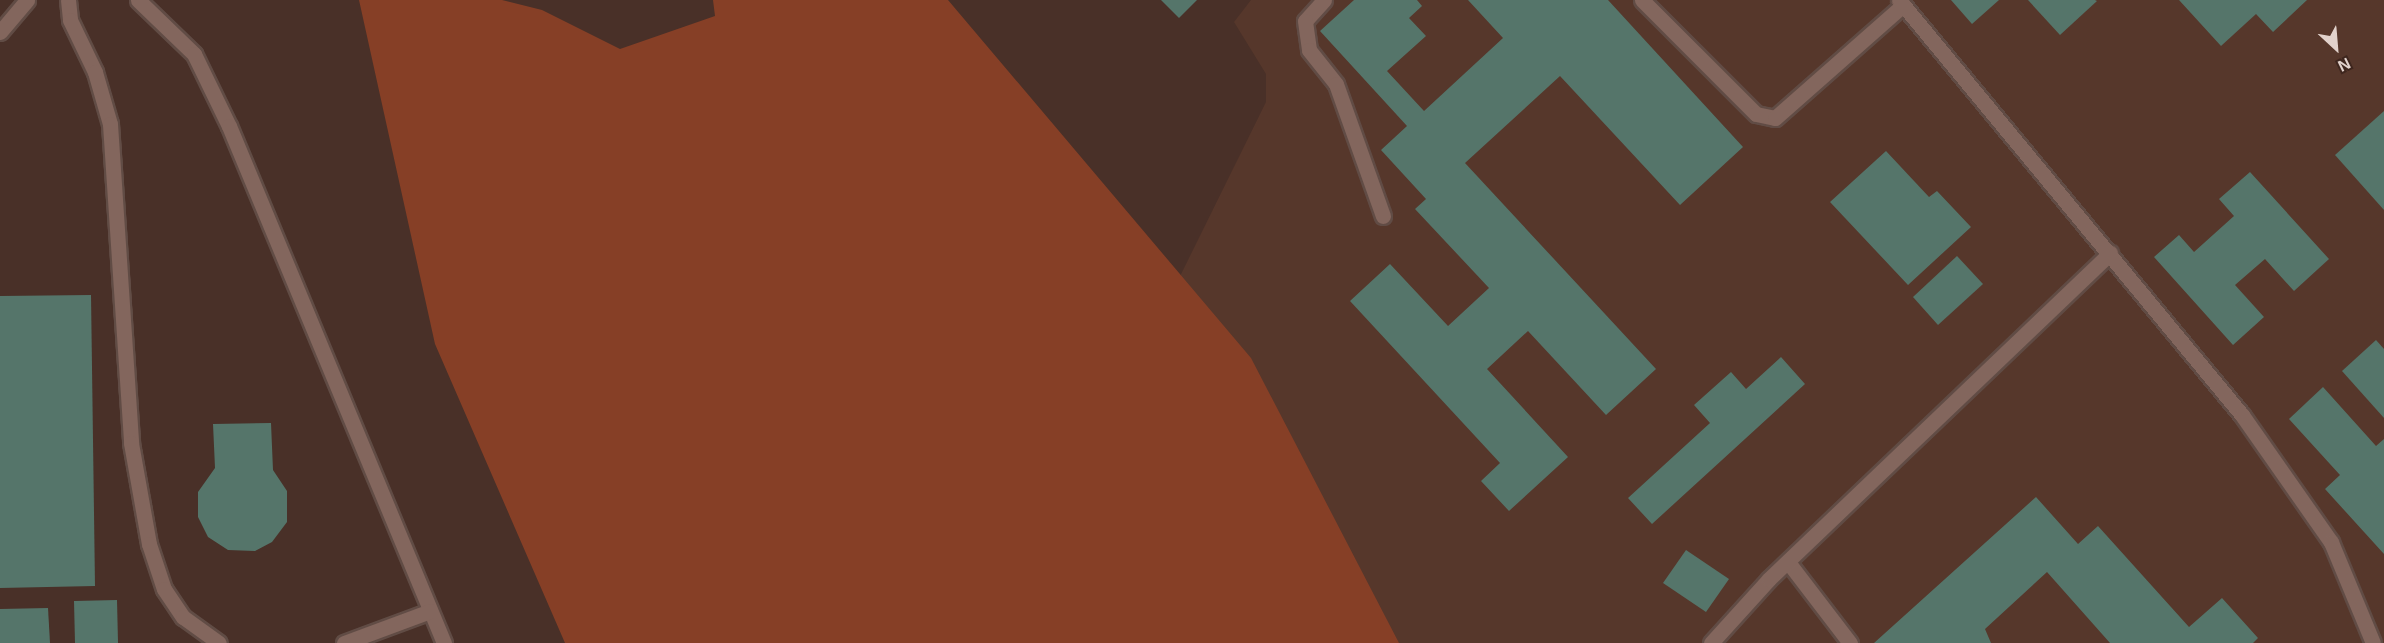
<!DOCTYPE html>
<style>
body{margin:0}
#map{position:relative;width:2384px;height:643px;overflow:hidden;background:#493028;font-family:Arial,sans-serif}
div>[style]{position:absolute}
.built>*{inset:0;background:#56372b}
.green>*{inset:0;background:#863f26}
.building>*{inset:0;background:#55756a}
.roads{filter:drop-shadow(2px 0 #614c45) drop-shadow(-2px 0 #614c45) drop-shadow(0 2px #614c45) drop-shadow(0 -2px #614c45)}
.service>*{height:15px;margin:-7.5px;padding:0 7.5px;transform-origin:7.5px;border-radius:7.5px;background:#83665d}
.minor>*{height:15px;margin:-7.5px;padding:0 7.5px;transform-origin:7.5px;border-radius:7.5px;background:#83665d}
span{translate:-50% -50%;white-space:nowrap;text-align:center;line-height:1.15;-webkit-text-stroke:4.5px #3e261e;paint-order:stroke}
.north{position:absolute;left:2306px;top:18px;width:60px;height:60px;-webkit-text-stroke:4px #3e261e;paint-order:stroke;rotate:154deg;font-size:16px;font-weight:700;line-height:24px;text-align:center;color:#e2d2cc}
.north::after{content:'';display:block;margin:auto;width:21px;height:27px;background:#e2d2cc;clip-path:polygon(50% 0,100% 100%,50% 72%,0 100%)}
</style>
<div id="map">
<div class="built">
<i style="clip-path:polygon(1251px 0,2384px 0,2384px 643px,999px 643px,1266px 102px,1266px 74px,1234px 22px)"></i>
</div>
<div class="green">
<i style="clip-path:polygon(359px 0,502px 0,542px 10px,620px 49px,715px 16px,713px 0,948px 0,1251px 358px,1399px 643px,565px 643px,435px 344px)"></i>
</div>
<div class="building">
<i style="clip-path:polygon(1161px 0,1197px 0,1179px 18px)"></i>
<i style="clip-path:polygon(1354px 0,1417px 0,1422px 6px,1409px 18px,1426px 36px,1387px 71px,1424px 111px,1503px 38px,1468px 0,1608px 0,1743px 147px,1680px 205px,1560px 76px,1465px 163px,1656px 369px,1606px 415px,1528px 331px,1487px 369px,1568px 457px,1509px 511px,1481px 481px,1500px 463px,1350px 301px,1390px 264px,1448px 326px,1489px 288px,1415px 209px,1426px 199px,1381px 150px,1407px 126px,1320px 31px)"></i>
<i style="clip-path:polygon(1951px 0,1999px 0,1972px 24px)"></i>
<i style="clip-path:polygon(2028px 0,2095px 0,2097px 1px,2060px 35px)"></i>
<i style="clip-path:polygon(2179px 0,2307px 0,2273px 32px,2256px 14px,2221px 46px)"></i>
<i style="clip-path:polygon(2384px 111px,2384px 210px,2335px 155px)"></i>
<i style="clip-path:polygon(1886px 151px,1929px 197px,1937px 191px,1971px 227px,1908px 285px,1830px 202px)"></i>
<i style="clip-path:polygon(2250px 172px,2329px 259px,2294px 291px,2265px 259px,2235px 285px,2264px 317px,2233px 345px,2154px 257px,2179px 235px,2194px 252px,2234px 216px,2219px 199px)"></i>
<i style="clip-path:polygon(1957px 256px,1983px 284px,1938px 325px,1913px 297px)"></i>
<i style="clip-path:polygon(91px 295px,95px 586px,0 588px,0 296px)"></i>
<i style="clip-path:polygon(2376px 340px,2384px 349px,2384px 418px,2342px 371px)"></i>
<i style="clip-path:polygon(1781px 357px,1805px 384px,1652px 524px,1628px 498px,1710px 423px,1694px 405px,1731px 372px,1746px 389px)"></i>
<i style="clip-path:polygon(2323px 387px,2376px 446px,2384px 439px,2384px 554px,2325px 489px,2340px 475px,2289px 419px)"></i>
<i style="clip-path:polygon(271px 423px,273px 470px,287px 491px,287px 522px,272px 542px,255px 551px,228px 550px,208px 537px,198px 517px,198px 492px,215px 468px,213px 424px)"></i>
<i style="clip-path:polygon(2036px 497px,2078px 544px,2098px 526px,2189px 627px,2222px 598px,2258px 638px,2253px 643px,2110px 643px,2047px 572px,1985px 629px,1991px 643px,1874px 643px)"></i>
<i style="clip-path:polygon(1686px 550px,1729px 579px,1706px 612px,1663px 583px)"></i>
<i style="clip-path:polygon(117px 600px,118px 643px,75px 643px,74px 601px)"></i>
<i style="clip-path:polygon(48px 608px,50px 643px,0 643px,0 609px)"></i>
</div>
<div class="roads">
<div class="service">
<i style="left:68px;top:0;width:20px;rotate:84deg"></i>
<i style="left:70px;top:20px;width:58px;rotate:64.3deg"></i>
<i style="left:95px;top:72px;width:54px;rotate:73.9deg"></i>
<i style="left:110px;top:124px;width:320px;rotate:86.2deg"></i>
<i style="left:131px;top:443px;width:103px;rotate:79.9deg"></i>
<i style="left:149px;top:544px;width:47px;rotate:71.6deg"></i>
<i style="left:164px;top:589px;width:34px;rotate:56deg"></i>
<i style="left:183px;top:617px;width:44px;rotate:35.8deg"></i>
<i style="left:138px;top:0;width:78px;rotate:44deg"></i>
<i style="left:194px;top:54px;width:80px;rotate:64.1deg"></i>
<i style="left:229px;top:126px;width:560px;rotate:67.42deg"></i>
<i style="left:1324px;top:0;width:28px;rotate:132deg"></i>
<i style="left:1305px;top:21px;width:29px;rotate:82deg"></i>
<i style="left:1309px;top:50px;width:43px;rotate:51.5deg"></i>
<i style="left:1336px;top:84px;width:140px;rotate:70.4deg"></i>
<i style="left:1642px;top:0;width:161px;rotate:45deg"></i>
<i style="left:1756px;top:114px;width:19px;rotate:12deg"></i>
<i style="left:1775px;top:118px;width:171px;rotate:-41.4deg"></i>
<i style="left:0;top:32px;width:42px;rotate:-49.8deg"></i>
<i style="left:1788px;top:562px;width:102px;rotate:52.6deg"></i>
<i style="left:344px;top:643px;width:92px;rotate:-20.4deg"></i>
<i style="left:1711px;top:643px;width:86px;rotate:-47.8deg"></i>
<i style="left:1769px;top:579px;width:472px;rotate:-43.7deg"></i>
</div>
<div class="minor">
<i style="left:1899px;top:0;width:538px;rotate:50.43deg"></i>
<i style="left:2242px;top:415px;width:155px;rotate:55deg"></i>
<i style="left:2331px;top:542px;width:109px;rotate:67.4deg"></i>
</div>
</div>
<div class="north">N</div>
</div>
